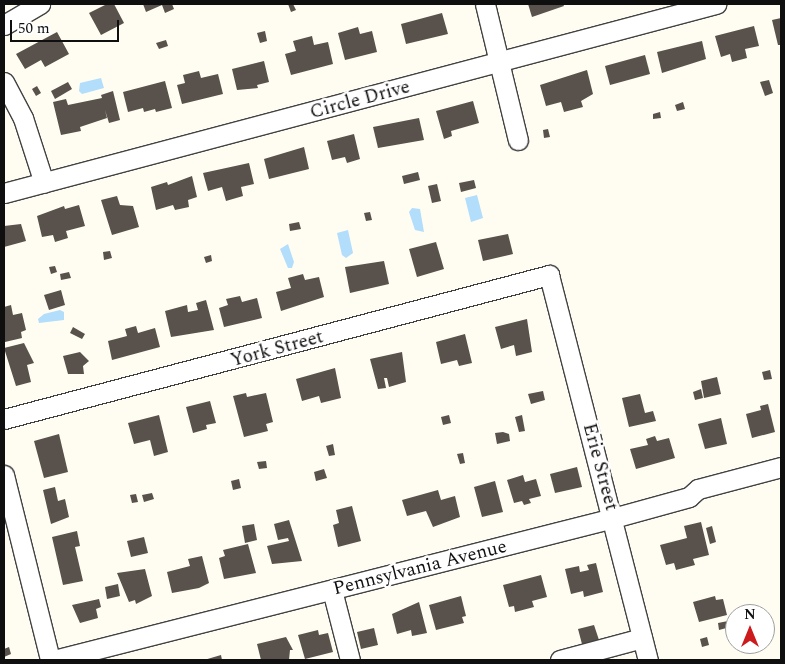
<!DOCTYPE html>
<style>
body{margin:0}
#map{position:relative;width:785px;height:664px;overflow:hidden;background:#fffdf2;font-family:Spectral,serif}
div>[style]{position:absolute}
.water>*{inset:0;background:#b2ddfb}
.building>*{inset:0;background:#59514b}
.roads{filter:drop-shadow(1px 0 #424242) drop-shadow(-1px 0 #424242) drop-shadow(0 1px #424242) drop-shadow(0 -1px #424242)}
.minor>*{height:19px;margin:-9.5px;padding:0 9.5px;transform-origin:9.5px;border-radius:9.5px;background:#fff}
span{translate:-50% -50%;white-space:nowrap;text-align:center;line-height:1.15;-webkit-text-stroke:5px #fff;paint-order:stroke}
.street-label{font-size:19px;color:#0f0f0f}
.frame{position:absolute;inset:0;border:5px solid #0f0f0f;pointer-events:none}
.north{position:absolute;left:725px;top:604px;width:50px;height:50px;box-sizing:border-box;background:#fff;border:1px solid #9f9f9f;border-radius:50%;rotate:0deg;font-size:14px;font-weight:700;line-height:20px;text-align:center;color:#0f0f0f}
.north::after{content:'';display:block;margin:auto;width:18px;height:22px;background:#cd1a1c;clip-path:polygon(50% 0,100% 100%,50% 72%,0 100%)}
.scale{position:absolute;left:10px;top:20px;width:109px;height:22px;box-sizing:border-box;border:2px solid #0f0f0f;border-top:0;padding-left:6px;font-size:15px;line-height:18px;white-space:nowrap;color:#0f0f0f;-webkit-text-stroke:4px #fff;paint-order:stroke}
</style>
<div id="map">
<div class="water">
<i style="clip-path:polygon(101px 78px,104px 88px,82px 94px,79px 91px,80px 83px)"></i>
<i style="clip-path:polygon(477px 195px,483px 218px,471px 222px,465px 198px)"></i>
<i style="clip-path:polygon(412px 208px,420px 209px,424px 232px,415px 230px,409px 212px)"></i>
<i style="clip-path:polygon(348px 230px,353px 253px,346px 258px,342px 255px,337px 233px)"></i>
<i style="clip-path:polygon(288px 244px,294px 262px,292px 268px,288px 268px,280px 249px)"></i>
<i style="clip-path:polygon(60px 310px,64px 312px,64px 320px,39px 323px,38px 319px,44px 314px)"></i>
</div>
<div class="building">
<i style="clip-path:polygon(107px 4px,114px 4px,124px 23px,101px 35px,89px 13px)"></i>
<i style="clip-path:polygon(143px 4px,172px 4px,174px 9px,165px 13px,162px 5px,146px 12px)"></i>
<i style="clip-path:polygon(288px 4px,293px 4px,296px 10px,291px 12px)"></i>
<i style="clip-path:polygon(528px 4px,563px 4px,564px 6px,532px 17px)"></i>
<i style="clip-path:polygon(442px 13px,448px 34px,406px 44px,401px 24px)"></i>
<i style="clip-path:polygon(781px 18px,781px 45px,778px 45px,772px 20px)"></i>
<i style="clip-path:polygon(754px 26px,759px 46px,745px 49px,747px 58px,732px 62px,730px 54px,721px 57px,715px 36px)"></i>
<i style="clip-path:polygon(358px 27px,360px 34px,372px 31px,377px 52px,345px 60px,338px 33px)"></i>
<i style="clip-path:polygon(265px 31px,267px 41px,260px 43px,257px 33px)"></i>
<i style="clip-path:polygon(57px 32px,69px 54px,45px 67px,41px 60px,25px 69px,16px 54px)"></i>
<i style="clip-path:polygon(312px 36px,314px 45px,328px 42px,333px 64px,291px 75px,285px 54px,296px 51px,293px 41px)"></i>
<i style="clip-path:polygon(166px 40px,168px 46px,159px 49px,156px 43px)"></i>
<i style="clip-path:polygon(702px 41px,706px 59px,662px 73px,657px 52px)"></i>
<i style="clip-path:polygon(645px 55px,650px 74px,610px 85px,605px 66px)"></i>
<i style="clip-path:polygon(264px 61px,269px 82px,257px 85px,258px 88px,237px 90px,232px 69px)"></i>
<i style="clip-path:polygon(587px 70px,593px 94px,581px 101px,583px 107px,564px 112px,561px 102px,546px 106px,540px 85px)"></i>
<i style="clip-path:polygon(199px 71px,201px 78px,218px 74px,223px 94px,182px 104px,177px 85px,185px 83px,183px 75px)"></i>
<i style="clip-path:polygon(769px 80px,773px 93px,765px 96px,760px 82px)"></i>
<i style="clip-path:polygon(165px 81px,172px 108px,156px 112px,155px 109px,144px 112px,143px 108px,128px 112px,123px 92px)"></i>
<i style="clip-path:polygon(68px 82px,72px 89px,55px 99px,51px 91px)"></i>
<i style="clip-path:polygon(37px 86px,41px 93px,36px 96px,32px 89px)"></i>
<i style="clip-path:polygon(113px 91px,120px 120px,109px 123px,105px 110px,107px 118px,80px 127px,81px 131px,61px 135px,53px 102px,66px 99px,68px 105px,102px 98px,101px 95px)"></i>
<i style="clip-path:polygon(473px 101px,479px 123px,451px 131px,452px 136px,444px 139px,436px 111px)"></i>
<i style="clip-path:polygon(683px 102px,685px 109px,677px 111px,675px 105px)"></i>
<i style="clip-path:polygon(660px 112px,661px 118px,653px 119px,653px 114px)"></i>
<i style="clip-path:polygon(419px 118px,424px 140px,378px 148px,373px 127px)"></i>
<i style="clip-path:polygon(548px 129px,550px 137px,544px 138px,543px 130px)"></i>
<i style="clip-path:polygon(354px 134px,360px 159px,347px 163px,345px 157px,332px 160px,327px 141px)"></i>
<i style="clip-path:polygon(304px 147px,309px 169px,269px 179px,264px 159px)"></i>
<i style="clip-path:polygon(249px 163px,254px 184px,241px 187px,243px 196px,226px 201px,222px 187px,208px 191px,203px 173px)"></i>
<i style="clip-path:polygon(418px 172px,420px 180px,404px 184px,402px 176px)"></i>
<i style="clip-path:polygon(192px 176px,197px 197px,188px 200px,189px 207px,175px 210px,173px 205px,156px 210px,151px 187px,167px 182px,168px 185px)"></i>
<i style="clip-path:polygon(474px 180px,476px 188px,461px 192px,459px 183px)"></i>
<i style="clip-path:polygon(437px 184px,441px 201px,432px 203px,428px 186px)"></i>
<i style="clip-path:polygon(117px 196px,120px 205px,133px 206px,139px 227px,112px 235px,101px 200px)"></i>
<i style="clip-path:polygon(79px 205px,85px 226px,66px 231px,68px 238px,55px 242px,53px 235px,42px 237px,37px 216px,64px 206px,65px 209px)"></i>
<i style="clip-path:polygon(370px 212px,372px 220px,366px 221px,364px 213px)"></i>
<i style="clip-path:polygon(299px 222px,301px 229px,290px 231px,289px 224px)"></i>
<i style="clip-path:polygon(21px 224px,26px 241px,4px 247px,4px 226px)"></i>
<i style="clip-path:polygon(508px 234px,513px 254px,483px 261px,478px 240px)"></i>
<i style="clip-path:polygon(436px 242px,444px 269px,417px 277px,409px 249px)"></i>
<i style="clip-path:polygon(110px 251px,112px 258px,104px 260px,103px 252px)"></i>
<i style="clip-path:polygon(211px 255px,212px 261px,206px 263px,204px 257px)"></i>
<i style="clip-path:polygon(384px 261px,389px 284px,350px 293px,345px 267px)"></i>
<i style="clip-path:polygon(55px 266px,57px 272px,51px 274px,49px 267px)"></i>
<i style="clip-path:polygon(69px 272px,71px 278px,61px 280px,60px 274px)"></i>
<i style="clip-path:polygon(303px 274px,305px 280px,319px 277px,324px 297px,281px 311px,276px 292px,291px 288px,288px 278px)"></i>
<i style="clip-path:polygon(61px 290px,65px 305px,49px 310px,44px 295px)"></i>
<i style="clip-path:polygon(240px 296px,242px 302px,257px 298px,262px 318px,224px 327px,219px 308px,228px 305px,226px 299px)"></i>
<i style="clip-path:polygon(206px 300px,214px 330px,171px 337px,165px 311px,187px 305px,188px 312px,198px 310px,196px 303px)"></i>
<i style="clip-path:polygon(11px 305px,13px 315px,22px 313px,26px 330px,21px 332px,22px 338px,5px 342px,4px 307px)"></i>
<i style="clip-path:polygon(527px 319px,532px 352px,516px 356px,514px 345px,501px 349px,495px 327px)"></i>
<i style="clip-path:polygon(136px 326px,138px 333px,155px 328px,160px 347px,112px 360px,108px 341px,127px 336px,125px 329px)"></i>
<i style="clip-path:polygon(73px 327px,85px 334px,82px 339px,70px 333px)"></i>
<i style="clip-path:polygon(465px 334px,472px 363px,459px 366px,457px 360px,441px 364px,436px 342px)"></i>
<i style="clip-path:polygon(24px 343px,34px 363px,27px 365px,31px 382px,16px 386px,4px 348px)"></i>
<i style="clip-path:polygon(80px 352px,89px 361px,83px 366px,84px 374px,68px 374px,63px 356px)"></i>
<i style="clip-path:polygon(402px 352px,406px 382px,389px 387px,387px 378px,384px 378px,386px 388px,378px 389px,370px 359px)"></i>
<i style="clip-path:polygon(335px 368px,341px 398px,321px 403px,319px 396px,302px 401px,296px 379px)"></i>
<i style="clip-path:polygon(770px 370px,772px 379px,764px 380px,762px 372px)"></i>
<i style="clip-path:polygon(717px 377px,721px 394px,704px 398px,701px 381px)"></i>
<i style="clip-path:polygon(701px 389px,703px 398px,695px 400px,693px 392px)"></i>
<i style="clip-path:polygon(543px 391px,545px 400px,531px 404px,528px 394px)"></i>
<i style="clip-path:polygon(246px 393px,247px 397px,266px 393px,273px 422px,266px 424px,268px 431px,244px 437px,233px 396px)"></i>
<i style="clip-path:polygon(640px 394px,645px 413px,653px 411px,656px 421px,629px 427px,622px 398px)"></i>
<i style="clip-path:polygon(210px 401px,216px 423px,206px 425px,207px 429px,193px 433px,186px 407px)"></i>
<i style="clip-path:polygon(768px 404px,775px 432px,752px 438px,746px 414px,761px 410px,760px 406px)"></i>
<i style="clip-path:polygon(159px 415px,168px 452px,154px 456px,150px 440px,134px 444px,128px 423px)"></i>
<i style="clip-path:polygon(449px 415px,451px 423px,443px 425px,441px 417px)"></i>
<i style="clip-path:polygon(522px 415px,525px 431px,519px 432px,515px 417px)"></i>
<i style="clip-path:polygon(721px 418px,727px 444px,705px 449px,698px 424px)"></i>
<i style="clip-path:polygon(503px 432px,509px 434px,510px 441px,497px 444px,495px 433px)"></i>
<i style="clip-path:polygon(59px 434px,68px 472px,44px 478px,34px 441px)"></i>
<i style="clip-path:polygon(655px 436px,657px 441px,669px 438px,675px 458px,636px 469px,630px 449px,648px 445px,646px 439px)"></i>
<i style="clip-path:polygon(333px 444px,335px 455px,329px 456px,326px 446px)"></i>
<i style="clip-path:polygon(463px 453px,465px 463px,460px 464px,457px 454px)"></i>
<i style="clip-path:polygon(266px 461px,267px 468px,259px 469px,257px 462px)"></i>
<i style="clip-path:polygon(577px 467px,582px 487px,555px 493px,550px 474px)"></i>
<i style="clip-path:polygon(324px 469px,327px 478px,316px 481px,314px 472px)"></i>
<i style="clip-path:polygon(523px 475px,525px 482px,536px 479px,541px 496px,529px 499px,531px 503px,524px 505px,522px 501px,514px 503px,507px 480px)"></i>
<i style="clip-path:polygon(239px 479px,241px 488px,233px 490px,231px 481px)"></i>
<i style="clip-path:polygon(495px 481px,503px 512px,482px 517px,474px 487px)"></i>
<i style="clip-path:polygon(55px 487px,58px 501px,65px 499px,69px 517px,51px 524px,43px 490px)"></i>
<i style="clip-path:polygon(438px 490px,441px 500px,455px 496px,460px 517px,433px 527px,426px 511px,407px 516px,402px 500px)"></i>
<i style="clip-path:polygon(152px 493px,154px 499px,144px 502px,142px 495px)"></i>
<i style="clip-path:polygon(136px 494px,138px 502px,132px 503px,130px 495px)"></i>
<i style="clip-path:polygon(352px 506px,361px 541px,338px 547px,333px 525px,339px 523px,336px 510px)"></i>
<i style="clip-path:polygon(289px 520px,302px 561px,272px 564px,267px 546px,289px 541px,288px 538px,278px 540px,274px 524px)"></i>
<i style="clip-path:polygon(701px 522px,709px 555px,693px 559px,695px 565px,676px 570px,674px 563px,666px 565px,660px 545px,687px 538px,684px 526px)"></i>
<i style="clip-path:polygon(254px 524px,257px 540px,245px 543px,242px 526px)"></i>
<i style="clip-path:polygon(712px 526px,716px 542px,710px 544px,706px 528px)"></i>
<i style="clip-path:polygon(77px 531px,80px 546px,75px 547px,83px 581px,63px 585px,52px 537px)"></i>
<i style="clip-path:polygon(144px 537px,148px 553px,131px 557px,127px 541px)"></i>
<i style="clip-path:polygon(248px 544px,256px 573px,224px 579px,219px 558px,225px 556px,223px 550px)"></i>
<i style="clip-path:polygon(202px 556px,209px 583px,199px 588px,172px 593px,167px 572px,190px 566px,188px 559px)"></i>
<i style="clip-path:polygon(596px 563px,603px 592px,584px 597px,583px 591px,571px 594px,565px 569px,579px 566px,580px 572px,589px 570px,587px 565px)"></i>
<i style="clip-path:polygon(145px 569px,152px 596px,136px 604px,135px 600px,129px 602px,117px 573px)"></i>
<i style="clip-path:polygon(541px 575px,547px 597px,532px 601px,534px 607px,515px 612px,514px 606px,509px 607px,503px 585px)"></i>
<i style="clip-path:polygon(118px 584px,120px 596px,107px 599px,105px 587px)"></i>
<i style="clip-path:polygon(461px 596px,466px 616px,462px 617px,464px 623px,436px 630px,429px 605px)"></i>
<i style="clip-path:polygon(715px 596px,716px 600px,723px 599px,727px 615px,699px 622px,693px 602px)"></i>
<i style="clip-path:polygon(99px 599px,101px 607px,96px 609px,98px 618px,80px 623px,72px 605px)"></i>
<i style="clip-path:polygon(419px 602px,427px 633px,412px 636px,411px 630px,397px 634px,392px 614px)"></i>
<i style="clip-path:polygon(728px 621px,730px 627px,719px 630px,718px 623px)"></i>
<i style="clip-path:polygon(594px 625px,599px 640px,582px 644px,578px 629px)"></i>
<i style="clip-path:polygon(374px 628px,378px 645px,361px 649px,357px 632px)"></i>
<i style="clip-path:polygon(318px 630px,319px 635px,328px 633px,333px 652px,305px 659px,298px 635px)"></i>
<i style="clip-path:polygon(286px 637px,293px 650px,290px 650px,289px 660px,261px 660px,257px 644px)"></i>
<i style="clip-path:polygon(707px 637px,709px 645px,702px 647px,700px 639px)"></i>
<i style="clip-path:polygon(9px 647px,11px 654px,4px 657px,4px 649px)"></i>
<i style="clip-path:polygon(221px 655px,222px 660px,204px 660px)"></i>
</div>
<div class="roads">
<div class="minor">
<i style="left:485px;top:4px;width:140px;rotate:76.4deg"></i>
<i style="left:4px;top:25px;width:42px;rotate:-30.3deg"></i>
<i style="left:4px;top:82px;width:41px;rotate:62.2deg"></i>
<i style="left:23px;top:118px;width:68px;rotate:72.1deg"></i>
<i style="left:4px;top:193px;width:737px;rotate:-14.87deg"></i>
<i style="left:4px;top:419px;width:564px;rotate:-14.8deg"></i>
<i style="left:549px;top:275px;width:398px;rotate:75.6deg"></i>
<i style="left:4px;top:475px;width:191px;rotate:76deg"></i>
<i style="left:332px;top:590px;width:72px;rotate:75.6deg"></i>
<i style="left:54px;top:660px;width:577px;rotate:-14.25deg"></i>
<i style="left:613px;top:518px;width:79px;rotate:-15.4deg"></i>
<i style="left:689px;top:497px;width:12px;rotate:-42deg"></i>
<i style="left:698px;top:489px;width:86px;rotate:-14.8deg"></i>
<i style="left:560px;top:660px;width:85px;rotate:-15deg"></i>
</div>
</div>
<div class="street-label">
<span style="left:360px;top:100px;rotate:-15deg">Circle Drive</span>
<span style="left:277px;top:349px;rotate:-15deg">York Street</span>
<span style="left:600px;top:467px;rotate:75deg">Erie Street</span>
<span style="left:420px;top:568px;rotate:-14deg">Pennsylvania Avenue</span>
</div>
<div class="frame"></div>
<div class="north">N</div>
<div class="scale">50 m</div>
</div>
